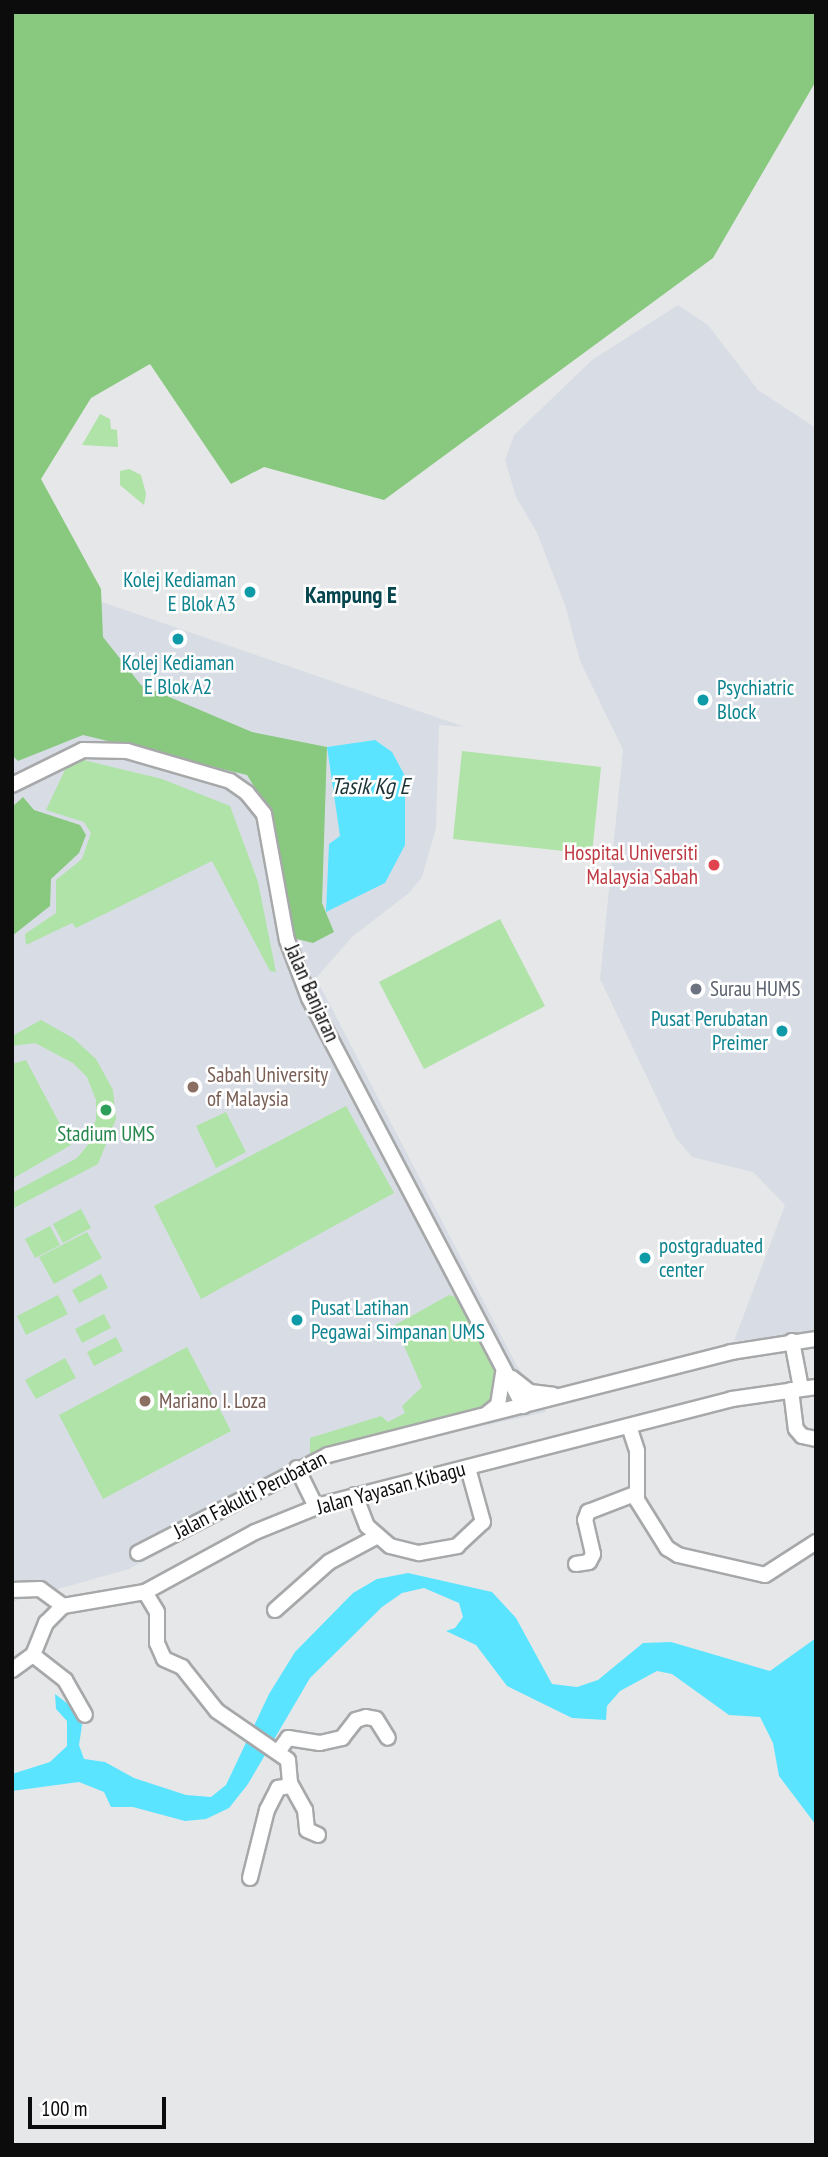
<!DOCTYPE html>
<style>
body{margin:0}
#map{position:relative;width:828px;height:2157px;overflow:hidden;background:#e6e7e8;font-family:"PT Sans Narrow",sans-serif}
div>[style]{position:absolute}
.built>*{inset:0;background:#d8dde5}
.green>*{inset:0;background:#afe3a7}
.forest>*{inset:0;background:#88c97f}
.water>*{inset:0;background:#5be4ff}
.roads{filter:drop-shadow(2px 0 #a7a8a9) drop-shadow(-2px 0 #a7a8a9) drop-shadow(0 2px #a7a8a9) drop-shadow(0 -2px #a7a8a9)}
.minor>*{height:14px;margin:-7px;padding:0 7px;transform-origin:7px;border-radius:7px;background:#fff}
.dots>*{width:19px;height:19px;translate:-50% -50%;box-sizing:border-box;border:4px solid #fff;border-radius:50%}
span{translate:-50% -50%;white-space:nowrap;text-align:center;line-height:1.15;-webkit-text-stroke:5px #fff;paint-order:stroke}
.culture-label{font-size:21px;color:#0d838f}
.right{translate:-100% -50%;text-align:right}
.left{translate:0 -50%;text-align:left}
.health-label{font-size:21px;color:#be3a42}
.worship-label{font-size:21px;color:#5b616d}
.street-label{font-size:21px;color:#0c0c0c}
.education-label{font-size:21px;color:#785e54}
.leisure-label{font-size:21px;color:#27864d}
.neighbourhood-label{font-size:23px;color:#05454e;font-weight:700}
.water-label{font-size:23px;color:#1c3338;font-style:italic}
.frame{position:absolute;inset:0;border:14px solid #0c0c0c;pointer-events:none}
.scale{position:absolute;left:28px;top:2097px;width:138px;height:32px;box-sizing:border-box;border:4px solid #0c0c0c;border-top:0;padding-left:9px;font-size:21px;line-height:24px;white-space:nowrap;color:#0c0c0c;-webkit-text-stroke:5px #fff;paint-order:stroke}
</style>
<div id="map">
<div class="built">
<i style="clip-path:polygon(678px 305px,708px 325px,758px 390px,816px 428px,816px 1334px,734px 1341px,785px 1205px,753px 1172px,692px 1157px,676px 1138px,600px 979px,623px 750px,580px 661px,565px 605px,537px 533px,516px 497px,505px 460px,514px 435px,592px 360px)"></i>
<i style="clip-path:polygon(12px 571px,465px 727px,439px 725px,436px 828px,422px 877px,409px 893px,352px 937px,316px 978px,516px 1364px,546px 1412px,392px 1446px,311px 1471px,129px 1569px,12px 1602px)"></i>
</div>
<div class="green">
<i style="clip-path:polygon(100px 414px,110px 419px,111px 429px,117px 430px,118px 447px,82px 445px)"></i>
<i style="clip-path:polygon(129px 469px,141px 475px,146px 494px,144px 505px,120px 485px,120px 471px)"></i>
<i style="clip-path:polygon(462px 751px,601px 767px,592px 854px,453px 839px)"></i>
<i style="clip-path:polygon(71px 757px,162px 779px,230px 806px,258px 882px,276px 972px,270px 971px,212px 861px,76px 928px,72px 923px,26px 945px,25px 934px,56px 913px,56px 880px,82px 859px,91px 833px,84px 822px,46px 810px)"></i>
<i style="clip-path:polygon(500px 919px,545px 1006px,424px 1069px,379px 982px)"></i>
<i style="clip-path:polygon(41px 1020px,73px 1038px,96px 1059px,113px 1090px,116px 1119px,98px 1164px,12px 1209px,12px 1193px,77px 1158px,87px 1146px,96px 1119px,96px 1100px,87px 1077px,73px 1063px,35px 1043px,12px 1046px,12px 1036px)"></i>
<i style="clip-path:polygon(26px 1060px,71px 1145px,12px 1179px,12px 1064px)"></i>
<i style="clip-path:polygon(346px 1106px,394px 1193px,201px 1299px,154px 1206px)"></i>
<i style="clip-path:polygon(226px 1112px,246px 1152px,216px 1168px,196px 1126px)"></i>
<i style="clip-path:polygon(81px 1209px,91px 1228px,63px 1243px,53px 1224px)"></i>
<i style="clip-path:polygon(50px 1226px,60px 1245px,35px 1258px,25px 1239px)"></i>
<i style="clip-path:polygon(87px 1232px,102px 1258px,54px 1284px,39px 1257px)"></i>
<i style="clip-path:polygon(101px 1274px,108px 1288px,79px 1303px,72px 1290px)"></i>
<i style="clip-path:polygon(58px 1295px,68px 1314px,26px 1335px,17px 1316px)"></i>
<i style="clip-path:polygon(449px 1295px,459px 1298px,497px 1368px,498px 1397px,485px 1407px,310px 1457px,310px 1438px,381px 1416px,388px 1422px,405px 1413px,402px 1406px,422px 1387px,395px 1325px)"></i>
<i style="clip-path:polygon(104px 1314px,111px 1328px,82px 1343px,75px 1329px)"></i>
<i style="clip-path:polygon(116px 1337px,123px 1351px,94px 1366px,87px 1352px)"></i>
<i style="clip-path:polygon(187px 1347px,231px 1431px,103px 1499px,59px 1415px)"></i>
<i style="clip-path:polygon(65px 1358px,76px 1378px,36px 1399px,25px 1380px)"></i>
</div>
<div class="forest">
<i style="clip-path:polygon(12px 12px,816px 12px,816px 81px,713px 258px,384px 500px,264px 467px,231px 484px,150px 364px,91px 398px,41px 479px,101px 589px,103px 637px,141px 685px,252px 732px,327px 747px,322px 903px,334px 932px,313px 943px,293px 938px,269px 811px,247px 775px,83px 735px,18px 761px,12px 755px)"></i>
<i style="clip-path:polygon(23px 797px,34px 810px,80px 825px,86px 835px,79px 853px,51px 879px,50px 906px,12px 936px,12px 807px)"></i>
</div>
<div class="water">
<i style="clip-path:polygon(375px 740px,392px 752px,405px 776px,405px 845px,385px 883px,326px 912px,329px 844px,340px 836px,327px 747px)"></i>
<i style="clip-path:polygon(408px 1573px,492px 1592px,516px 1618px,552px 1684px,577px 1687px,598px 1680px,643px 1643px,671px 1642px,770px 1671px,816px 1638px,816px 1825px,779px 1776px,773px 1743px,760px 1717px,729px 1715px,672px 1674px,657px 1671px,620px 1691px,607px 1706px,606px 1720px,572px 1718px,507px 1686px,476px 1645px,446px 1631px,455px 1628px,463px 1617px,459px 1603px,424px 1588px,402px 1593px,382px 1607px,310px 1678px,248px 1784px,229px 1808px,206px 1819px,185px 1821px,133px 1807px,111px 1807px,104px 1792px,79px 1782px,12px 1791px,12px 1774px,50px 1762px,67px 1746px,67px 1721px,56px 1709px,55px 1694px,76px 1710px,82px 1725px,79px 1745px,84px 1759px,105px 1762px,134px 1778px,186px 1795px,211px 1797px,226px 1785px,269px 1694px,295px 1652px,353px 1593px,377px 1579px)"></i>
</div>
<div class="roads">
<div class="minor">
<i style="left:12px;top:785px;width:79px;rotate:-26.2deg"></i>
<i style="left:83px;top:750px;width:44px;rotate:1.3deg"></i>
<i style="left:127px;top:751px;width:107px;rotate:16.2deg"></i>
<i style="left:230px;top:781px;width:21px;rotate:35deg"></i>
<i style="left:247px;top:793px;width:27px;rotate:51deg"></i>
<i style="left:264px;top:814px;width:128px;rotate:79.7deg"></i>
<i style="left:287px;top:940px;width:62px;rotate:69.2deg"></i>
<i style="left:309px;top:998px;width:461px;rotate:62.3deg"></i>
<i style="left:792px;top:1341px;width:48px;rotate:79.2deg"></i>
<i style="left:512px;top:1378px;width:23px;rotate:38deg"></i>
<i style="left:530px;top:1392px;width:23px;rotate:7deg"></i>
<i style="left:791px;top:1390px;width:39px;rotate:83deg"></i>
<i style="left:796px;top:1429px;width:9px;rotate:49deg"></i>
<i style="left:802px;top:1436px;width:14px;rotate:12deg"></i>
<i style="left:488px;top:1413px;width:13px;rotate:-39deg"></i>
<i style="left:498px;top:1405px;width:33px;rotate:-81deg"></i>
<i style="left:629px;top:1426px;width:26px;rotate:72deg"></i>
<i style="left:637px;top:1451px;width:49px;rotate:90deg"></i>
<i style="left:637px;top:1500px;width:57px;rotate:58deg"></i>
<i style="left:667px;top:1548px;width:13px;rotate:32deg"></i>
<i style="left:678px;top:1555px;width:89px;rotate:12.9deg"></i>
<i style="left:765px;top:1575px;width:61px;rotate:-32.9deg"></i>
<i style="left:297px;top:1468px;width:43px;rotate:64deg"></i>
<i style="left:355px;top:1495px;width:33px;rotate:69deg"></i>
<i style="left:367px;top:1526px;width:30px;rotate:41deg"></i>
<i style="left:390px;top:1546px;width:30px;rotate:14deg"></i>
<i style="left:419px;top:1553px;width:39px;rotate:-10deg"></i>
<i style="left:457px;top:1546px;width:35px;rotate:-43deg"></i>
<i style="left:483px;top:1522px;width:56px;rotate:-105.5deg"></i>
<i style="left:138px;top:1553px;width:214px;rotate:-27.3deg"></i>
<i style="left:328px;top:1455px;width:416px;rotate:-14.3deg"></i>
<i style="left:731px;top:1352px;width:86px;rotate:-8.7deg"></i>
<i style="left:576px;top:1564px;width:13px;rotate:-9deg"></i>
<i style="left:589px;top:1562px;width:9px;rotate:-63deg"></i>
<i style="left:593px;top:1554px;width:35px;rotate:-103deg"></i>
<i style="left:585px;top:1520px;width:9px;rotate:-69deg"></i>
<i style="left:588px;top:1512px;width:50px;rotate:-21deg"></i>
<i style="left:12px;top:1590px;width:28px;rotate:-2deg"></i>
<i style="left:40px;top:1589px;width:29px;rotate:36deg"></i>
<i style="left:145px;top:1592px;width:23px;rotate:59deg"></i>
<i style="left:157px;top:1612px;width:31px;rotate:90deg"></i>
<i style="left:157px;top:1643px;width:17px;rotate:66deg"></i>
<i style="left:164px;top:1659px;width:20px;rotate:24deg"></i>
<i style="left:182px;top:1667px;width:56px;rotate:51.5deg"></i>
<i style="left:217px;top:1711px;width:86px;rotate:34.6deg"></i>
<i style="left:288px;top:1760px;width:23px;rotate:85deg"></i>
<i style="left:290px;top:1783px;width:31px;rotate:61deg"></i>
<i style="left:305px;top:1810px;width:20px;rotate:84deg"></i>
<i style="left:307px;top:1830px;width:12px;rotate:24deg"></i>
<i style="left:275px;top:1610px;width:72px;rotate:-41.6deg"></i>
<i style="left:329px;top:1562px;width:53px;rotate:-28deg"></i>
<i style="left:33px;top:1655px;width:41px;rotate:38deg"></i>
<i style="left:65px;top:1680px;width:40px;rotate:60.3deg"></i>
<i style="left:12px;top:1670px;width:26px;rotate:-36deg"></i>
<i style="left:33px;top:1655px;width:35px;rotate:-68deg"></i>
<i style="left:46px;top:1623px;width:24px;rotate:-45deg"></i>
<i style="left:63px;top:1606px;width:83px;rotate:-9.7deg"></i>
<i style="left:145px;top:1592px;width:125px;rotate:-28.6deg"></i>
<i style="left:255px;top:1532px;width:74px;rotate:-22.1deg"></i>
<i style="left:324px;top:1504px;width:421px;rotate:-14.4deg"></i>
<i style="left:732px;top:1399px;width:85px;rotate:-8.1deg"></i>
<i style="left:278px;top:1752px;width:17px;rotate:-54deg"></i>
<i style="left:288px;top:1738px;width:32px;rotate:9deg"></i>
<i style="left:320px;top:1743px;width:23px;rotate:-13deg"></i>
<i style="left:342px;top:1738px;width:23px;rotate:-52deg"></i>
<i style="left:356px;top:1720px;width:10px;rotate:-17deg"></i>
<i style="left:366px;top:1717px;width:10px;rotate:11deg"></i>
<i style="left:376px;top:1719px;width:22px;rotate:58deg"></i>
<i style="left:250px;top:1878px;width:70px;rotate:-76deg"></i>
<i style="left:267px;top:1810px;width:25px;rotate:-63deg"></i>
<i style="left:278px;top:1788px;width:12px;rotate:-9deg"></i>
</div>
</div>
<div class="dots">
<i style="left:250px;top:592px;background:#0f9aa8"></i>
<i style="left:178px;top:639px;background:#0f9aa8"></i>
<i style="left:703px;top:700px;background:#0f9aa8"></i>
<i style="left:714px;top:865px;background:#e0444e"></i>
<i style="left:696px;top:989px;background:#6b7280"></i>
<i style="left:782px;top:1031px;background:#0f9aa8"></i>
<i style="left:193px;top:1087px;background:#8d6e63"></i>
<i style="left:106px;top:1110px;background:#2e9e5b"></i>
<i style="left:645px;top:1258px;background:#0f9aa8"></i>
<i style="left:297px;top:1320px;background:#0f9aa8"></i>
<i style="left:145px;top:1401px;background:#8d6e63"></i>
</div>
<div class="culture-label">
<span class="right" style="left:236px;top:592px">Kolej Kediaman<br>E Blok A3</span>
<span style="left:178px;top:675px">Kolej Kediaman<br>E Blok A2</span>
<span class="left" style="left:717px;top:700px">Psychiatric<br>Block</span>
<span class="right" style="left:768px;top:1031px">Pusat Perubatan<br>Preimer</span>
<span class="left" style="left:659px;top:1258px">postgraduated<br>center</span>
<span class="left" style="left:311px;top:1320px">Pusat Latihan<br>Pegawai Simpanan UMS</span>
</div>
<div class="health-label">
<span class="right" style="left:698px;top:865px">Hospital Universiti<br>Malaysia Sabah</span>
</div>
<div class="worship-label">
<span class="left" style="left:710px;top:989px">Surau HUMS</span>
</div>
<div class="street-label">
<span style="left:312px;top:993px;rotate:66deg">Jalan Banjaran</span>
<span style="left:391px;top:1488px;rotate:-15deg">Jalan Yayasan Kibagu</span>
<span style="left:250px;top:1495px;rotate:-27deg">Jalan Fakulti Perubatan</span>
</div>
<div class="education-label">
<span class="left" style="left:207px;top:1087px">Sabah University<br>of Malaysia</span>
<span class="left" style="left:159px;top:1401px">Mariano I. Loza</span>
</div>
<div class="leisure-label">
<span style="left:106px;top:1134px">Stadium UMS</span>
</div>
<div class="neighbourhood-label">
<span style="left:351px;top:595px">Kampung E</span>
</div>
<div class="water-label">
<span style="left:370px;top:786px">Tasik Kg E</span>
</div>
<div class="frame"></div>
<div class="scale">100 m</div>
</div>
